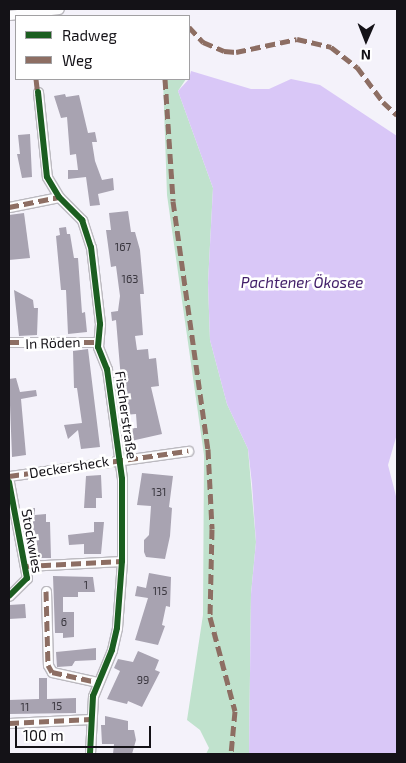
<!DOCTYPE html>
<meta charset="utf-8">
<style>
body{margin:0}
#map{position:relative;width:406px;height:763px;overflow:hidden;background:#f4f2fa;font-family:"Exo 2",sans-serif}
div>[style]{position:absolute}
.green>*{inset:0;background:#c0e2cd}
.water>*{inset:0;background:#d9c7f7}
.building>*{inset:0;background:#a8a3b1}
.roads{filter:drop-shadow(1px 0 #bcbac0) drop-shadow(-1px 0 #bcbac0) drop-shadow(0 1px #bcbac0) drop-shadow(0 -1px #bcbac0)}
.minor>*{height:9px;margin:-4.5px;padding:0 4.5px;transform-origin:4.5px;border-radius:4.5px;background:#fdfdfe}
.quiet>*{height:5px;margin-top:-2.5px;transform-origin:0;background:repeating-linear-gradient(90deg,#8d6e63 0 10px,transparent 0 15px)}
.cycleway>*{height:6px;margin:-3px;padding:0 3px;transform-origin:3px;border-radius:3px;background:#1b5e20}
span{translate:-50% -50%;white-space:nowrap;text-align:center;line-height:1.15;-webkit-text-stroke:5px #fff;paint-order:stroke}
.number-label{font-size:11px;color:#39363e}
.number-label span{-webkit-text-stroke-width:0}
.street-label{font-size:14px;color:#141217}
.water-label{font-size:15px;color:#43206a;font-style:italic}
.frame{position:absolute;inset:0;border:10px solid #141217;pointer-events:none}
.legend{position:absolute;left:15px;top:15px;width:175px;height:65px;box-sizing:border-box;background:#fff;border:1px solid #a1a0a2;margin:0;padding:6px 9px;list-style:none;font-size:15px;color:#141217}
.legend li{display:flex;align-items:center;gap:10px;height:25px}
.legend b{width:25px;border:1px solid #a1a0a2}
.north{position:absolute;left:341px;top:15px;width:50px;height:50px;-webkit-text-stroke:4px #fff;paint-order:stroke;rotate:181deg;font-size:14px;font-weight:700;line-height:20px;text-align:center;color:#141217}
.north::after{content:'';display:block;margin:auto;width:18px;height:22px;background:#141217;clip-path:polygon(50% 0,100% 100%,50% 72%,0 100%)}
.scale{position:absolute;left:15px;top:726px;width:136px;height:22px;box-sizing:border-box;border:2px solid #141217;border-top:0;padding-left:6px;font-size:15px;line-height:18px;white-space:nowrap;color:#141217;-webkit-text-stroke:4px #fff;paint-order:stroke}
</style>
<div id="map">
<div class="green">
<i style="clip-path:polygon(163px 79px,186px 79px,178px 91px,213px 188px,208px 283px,210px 340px,227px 404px,248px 449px,256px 542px,251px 594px,249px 754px,206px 754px,209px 748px,200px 730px,187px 720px,203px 615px,204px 455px,167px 195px)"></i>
</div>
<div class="water">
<i style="clip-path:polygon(191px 71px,251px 89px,269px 89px,291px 79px,320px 85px,397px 136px,397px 434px,388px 465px,397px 500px,397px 754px,249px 754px,251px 594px,256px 542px,252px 484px,248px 449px,227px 404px,210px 340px,208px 283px,213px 188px,178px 91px,189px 79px)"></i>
</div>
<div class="building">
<i style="clip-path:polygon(65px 94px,66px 97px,79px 95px,88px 133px,95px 132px,97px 142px,92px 142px,95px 161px,102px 180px,113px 178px,114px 190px,98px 194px,100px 205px,90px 206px,86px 177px,68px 179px,68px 170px,78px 170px,76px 154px,70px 155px,67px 117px,61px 118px,54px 96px)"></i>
<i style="clip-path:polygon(30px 134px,32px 177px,22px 178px,17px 154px,20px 154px,18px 135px)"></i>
<i style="clip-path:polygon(128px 211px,131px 232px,135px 232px,140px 250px,144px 294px,140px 294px,143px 335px,135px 336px,137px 350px,148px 349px,149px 359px,156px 358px,159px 386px,151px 387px,162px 434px,131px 441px,129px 428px,137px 428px,136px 414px,124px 415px,116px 320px,112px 321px,111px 312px,118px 311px,120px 296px,116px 266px,111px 267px,106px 230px,111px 230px,109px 213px)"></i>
<i style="clip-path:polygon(24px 213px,30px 258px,9px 260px,9px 215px)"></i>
<i style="clip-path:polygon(66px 227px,67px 234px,70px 234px,74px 258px,78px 258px,82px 313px,85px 312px,87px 332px,68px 334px,66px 290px,61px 290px,56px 236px,60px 235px,59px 228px)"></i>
<i style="clip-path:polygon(14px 290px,33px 300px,34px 308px,38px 308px,37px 335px,19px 336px)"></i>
<i style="clip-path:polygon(88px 349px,100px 447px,81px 449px,78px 430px,68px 439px,64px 425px,82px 423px,77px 388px,74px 388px,73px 351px)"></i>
<i style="clip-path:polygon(16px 378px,20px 392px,36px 390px,37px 396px,21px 399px,26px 455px,12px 457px,9px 379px)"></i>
<i style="clip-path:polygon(142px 473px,173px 476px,169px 507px,172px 508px,170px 536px,165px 559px,146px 557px,144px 552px,144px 540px,149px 535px,151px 506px,137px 505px)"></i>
<i style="clip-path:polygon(101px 475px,102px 498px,96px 498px,96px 508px,84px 508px,86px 476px)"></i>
<i style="clip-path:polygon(35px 508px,35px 515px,46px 514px,46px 522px,50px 522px,51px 558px,33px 558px,32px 531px,26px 531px,24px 516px,26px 509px)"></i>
<i style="clip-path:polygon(94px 522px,104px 522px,101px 554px,84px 554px,84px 544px,69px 545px,68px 535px,94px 532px)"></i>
<i style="clip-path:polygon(149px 573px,171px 577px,170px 607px,166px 606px,162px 625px,165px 626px,158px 645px,135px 640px,148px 598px,135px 596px,137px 586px,146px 588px)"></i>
<i style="clip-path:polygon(53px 576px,93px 577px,95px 592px,78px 592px,78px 597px,63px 597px,63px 612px,74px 612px,74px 637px,63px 638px,63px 633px,55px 633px)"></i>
<i style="clip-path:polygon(25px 604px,26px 618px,9px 619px,9px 605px)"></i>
<i style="clip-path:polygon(96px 648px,96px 660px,75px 661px,72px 666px,57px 667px,56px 652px)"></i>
<i style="clip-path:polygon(138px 651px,159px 660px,155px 670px,160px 672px,142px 707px,128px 701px,127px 704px,107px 699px,120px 671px,114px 668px,118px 659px,133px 662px)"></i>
<i style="clip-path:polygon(39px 678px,47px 678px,47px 699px,76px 698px,76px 713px,9px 714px,9px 700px,39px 699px)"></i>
<i style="clip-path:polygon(105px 716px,128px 721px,128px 730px,134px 730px,136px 740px,132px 754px,113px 754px,114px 744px,102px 744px,101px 725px,105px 725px)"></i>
</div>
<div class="roads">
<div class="minor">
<i style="left:9px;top:15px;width:50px;rotate:-6.8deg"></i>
<i style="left:38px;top:92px;width:85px;rotate:84deg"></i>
<i style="left:47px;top:177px;width:23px;rotate:59deg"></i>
<i style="left:59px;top:197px;width:33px;rotate:45deg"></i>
<i style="left:82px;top:220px;width:28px;rotate:72deg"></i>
<i style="left:91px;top:247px;width:78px;rotate:83.3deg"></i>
<i style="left:100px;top:324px;width:23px;rotate:95deg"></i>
<i style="left:98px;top:347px;width:24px;rotate:68deg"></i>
<i style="left:107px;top:369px;width:111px;rotate:82.2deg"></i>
<i style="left:122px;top:479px;width:82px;rotate:90deg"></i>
<i style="left:122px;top:561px;width:67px;rotate:94.3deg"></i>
<i style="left:117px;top:628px;width:23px;rotate:103deg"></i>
<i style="left:112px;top:650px;width:50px;rotate:112.4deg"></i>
<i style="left:93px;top:696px;width:58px;rotate:93deg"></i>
<i style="left:9px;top:207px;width:51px;rotate:-11.3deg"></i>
<i style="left:9px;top:342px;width:89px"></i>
<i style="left:9px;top:476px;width:181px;rotate:-8deg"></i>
<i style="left:9px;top:482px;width:98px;rotate:79.4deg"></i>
<i style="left:27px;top:578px;width:25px;rotate:135deg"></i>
<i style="left:26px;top:566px;width:96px;rotate:-3deg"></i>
<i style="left:46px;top:591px;width:74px;rotate:88.5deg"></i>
<i style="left:48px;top:665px;width:8px;rotate:60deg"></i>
<i style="left:52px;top:672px;width:46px;rotate:12.5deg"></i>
<i style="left:9px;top:723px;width:82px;rotate:-2.8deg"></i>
</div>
</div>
<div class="quiet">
<i style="left:189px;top:27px;width:21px;rotate:47deg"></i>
<i style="left:203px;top:42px;width:23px;rotate:23deg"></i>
<i style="left:224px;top:51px;width:12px;rotate:5deg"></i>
<i style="left:236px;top:52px;width:62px;rotate:-12deg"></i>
<i style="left:297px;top:39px;width:35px;rotate:13deg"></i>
<i style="left:331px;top:47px;width:33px;rotate:38deg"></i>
<i style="left:357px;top:67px;width:44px;rotate:53.4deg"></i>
<i style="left:383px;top:102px;width:19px;rotate:43deg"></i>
<i style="left:36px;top:79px;width:16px;rotate:83deg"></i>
<i style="left:165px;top:79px;width:122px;rotate:86.2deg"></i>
<i style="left:173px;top:201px;width:250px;rotate:82deg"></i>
<i style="left:208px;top:449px;width:80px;rotate:87.1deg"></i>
<i style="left:212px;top:529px;width:88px;rotate:91.3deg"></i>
<i style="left:210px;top:617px;width:97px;rotate:75.1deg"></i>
<i style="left:235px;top:711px;width:43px;rotate:95.3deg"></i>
<i style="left:9px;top:207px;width:51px;rotate:-11.3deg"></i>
<i style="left:9px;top:342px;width:89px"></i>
<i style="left:9px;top:476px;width:181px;rotate:-8deg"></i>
<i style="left:26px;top:566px;width:96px;rotate:-3deg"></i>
<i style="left:46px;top:591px;width:74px;rotate:88.5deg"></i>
<i style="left:48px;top:665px;width:8px;rotate:60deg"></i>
<i style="left:52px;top:672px;width:46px;rotate:12.5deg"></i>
<i style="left:9px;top:723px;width:82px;rotate:-2.8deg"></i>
</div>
<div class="cycleway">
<i style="left:38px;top:92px;width:85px;rotate:84deg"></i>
<i style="left:47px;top:177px;width:23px;rotate:59deg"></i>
<i style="left:59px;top:197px;width:33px;rotate:45deg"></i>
<i style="left:82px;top:220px;width:28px;rotate:72deg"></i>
<i style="left:91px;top:247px;width:78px;rotate:83.3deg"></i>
<i style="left:100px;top:324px;width:23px;rotate:95deg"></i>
<i style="left:98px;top:347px;width:24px;rotate:68deg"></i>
<i style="left:107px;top:369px;width:111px;rotate:82.2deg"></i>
<i style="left:122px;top:479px;width:82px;rotate:90deg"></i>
<i style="left:122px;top:561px;width:67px;rotate:94.3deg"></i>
<i style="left:117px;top:628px;width:23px;rotate:103deg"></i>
<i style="left:112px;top:650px;width:50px;rotate:112.4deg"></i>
<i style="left:93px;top:696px;width:58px;rotate:93deg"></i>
<i style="left:9px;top:482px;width:98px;rotate:79.4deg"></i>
<i style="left:27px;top:578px;width:25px;rotate:135deg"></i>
</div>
<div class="number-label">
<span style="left:123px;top:247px">167</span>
<span style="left:130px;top:279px">163</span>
<span style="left:159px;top:492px">131</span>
<span style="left:86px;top:585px">1</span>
<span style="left:160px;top:591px">115</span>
<span style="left:64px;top:622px">6</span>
<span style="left:143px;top:680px">99</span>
<span style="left:57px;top:706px">15</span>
<span style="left:25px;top:707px">11</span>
</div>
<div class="street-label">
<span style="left:53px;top:343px;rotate:-2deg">In Röden</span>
<span style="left:126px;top:415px;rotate:82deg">Fischerstraße</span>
<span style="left:69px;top:467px;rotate:-9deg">Deckersheck</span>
<span style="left:32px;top:541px;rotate:80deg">Stockwies</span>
</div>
<div class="water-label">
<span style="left:302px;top:283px">Pachtener Ökosee</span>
</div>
<div class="frame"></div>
<ul class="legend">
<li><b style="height:6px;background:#1b5e20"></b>Radweg</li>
<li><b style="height:6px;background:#8d6e63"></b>Weg</li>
</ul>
<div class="north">N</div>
<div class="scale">100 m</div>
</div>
